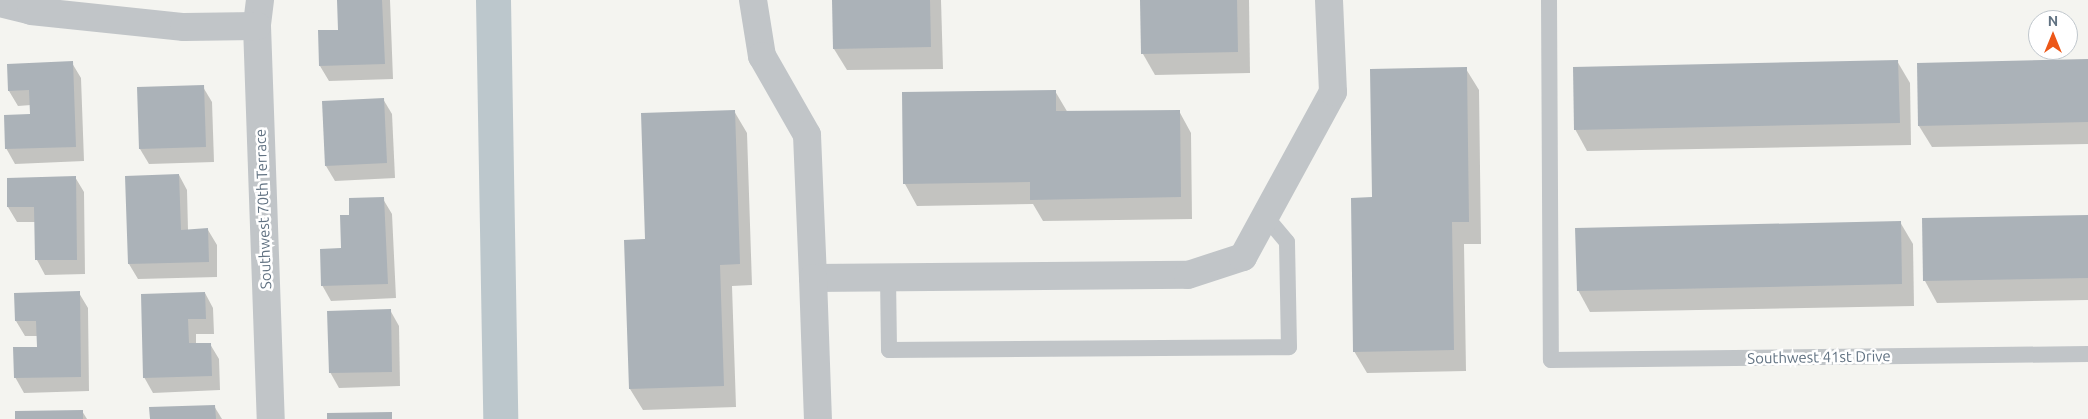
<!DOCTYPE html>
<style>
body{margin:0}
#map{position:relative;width:2088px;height:419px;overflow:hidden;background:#f4f4f0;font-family:Ubuntu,sans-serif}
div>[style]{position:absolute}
.shadow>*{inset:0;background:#0003}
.canal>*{height:35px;margin:-17.5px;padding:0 17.5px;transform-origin:17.5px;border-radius:17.5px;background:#bcc7cc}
.building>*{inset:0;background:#abb2b8}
.service>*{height:16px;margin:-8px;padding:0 8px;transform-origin:8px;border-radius:8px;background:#c1c5c8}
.minor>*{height:28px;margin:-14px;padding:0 14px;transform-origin:14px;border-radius:14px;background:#c1c5c8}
span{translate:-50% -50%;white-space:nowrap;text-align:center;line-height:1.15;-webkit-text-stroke:5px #fff;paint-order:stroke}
.street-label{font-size:15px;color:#617282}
.north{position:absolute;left:2028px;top:10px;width:50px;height:50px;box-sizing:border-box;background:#fff;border:1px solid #c0c7cd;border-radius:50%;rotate:0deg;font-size:14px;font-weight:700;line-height:20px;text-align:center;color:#617282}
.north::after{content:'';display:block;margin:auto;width:18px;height:22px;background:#ec5718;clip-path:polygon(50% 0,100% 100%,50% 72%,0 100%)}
</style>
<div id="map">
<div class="shadow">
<i style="clip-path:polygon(348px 0,390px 0,393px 79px,329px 81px,320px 66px,319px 31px,340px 31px)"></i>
<i style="clip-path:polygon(833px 0,941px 0,943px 69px,847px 70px,834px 49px)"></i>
<i style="clip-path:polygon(1141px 0,1249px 0,1250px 73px,1155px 75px,1143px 54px)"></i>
<i style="clip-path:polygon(1897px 61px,1910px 83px,1911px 145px,1587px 151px,1575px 129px)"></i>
<i style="clip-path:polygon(2088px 61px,2088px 144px,1932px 147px,1919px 126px)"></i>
<i style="clip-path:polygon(72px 63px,81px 78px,84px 161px,15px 164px,6px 148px,31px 115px,31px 105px,18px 106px,9px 91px,8px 65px)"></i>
<i style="clip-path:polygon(1466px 69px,1479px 90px,1481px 244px,1464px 244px,1466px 371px,1367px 373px,1354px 351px,1373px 198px)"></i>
<i style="clip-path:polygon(203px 87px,212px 102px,214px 162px,149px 164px,140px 149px,138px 89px)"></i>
<i style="clip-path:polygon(1055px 91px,1068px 113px,1179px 111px,1191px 133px,1192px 219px,1043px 221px,1033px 204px,917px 206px,905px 184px,903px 94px)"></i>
<i style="clip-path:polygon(383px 99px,392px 114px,395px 178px,335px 181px,326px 166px)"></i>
<i style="clip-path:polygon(734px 111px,747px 133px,752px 285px,732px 286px,736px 407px,643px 410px,630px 389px,647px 240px)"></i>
<i style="clip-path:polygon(179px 175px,187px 190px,188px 230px,208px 230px,217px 245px,217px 277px,138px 279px,129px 264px)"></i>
<i style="clip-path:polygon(75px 177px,84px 192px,85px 274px,45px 275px,37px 260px,36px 222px,17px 222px,8px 207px)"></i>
<i style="clip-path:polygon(383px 199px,392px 214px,396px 298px,331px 301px,322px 285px,343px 249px,351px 216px)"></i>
<i style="clip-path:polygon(2088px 216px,2088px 300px,1937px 303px,1925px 281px,1923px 220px)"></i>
<i style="clip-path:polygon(1900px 222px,1913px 244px,1914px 306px,1590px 312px,1578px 290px)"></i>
<i style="clip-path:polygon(79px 293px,88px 308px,89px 391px,24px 393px,15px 377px,38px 348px,38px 336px,25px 336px,16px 321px)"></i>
<i style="clip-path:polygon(205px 293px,213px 308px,214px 334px,196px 334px,196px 344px,210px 344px,219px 359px,220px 390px,153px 393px,144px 377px)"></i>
<i style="clip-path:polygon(390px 310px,399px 326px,400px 386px,339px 388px,330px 372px)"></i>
<i style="clip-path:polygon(214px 406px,222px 419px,151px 419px)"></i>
<i style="clip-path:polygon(82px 411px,87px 419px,17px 419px)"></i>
</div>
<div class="canal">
<i style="left:493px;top:0;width:419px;rotate:89deg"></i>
</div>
<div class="building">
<i style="clip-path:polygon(337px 0,382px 0,385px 64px,319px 66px,318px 30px,338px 30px)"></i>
<i style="clip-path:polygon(832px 0,930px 0,931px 47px,833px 49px)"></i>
<i style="clip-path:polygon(1140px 0,1237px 0,1238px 52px,1141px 54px)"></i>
<i style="clip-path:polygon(2088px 59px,2088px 122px,1918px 126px,1917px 63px)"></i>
<i style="clip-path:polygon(1898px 60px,1900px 123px,1574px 130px,1573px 67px)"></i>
<i style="clip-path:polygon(73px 61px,76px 147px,5px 149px,4px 115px,30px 114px,29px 90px,8px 91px,7px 64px)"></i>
<i style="clip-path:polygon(1467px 67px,1469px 222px,1452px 222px,1454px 350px,1353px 352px,1351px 198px,1372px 197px,1370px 69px)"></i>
<i style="clip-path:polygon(204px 85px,206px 147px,139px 149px,137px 87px)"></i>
<i style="clip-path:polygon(1056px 90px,1056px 111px,1180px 110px,1181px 197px,1030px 200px,1030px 182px,903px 184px,902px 92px)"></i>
<i style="clip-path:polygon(384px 98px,387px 163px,325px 166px,322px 101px)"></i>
<i style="clip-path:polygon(735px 110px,740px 264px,720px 265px,724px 386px,629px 389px,624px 240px,645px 239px,641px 113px)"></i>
<i style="clip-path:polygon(179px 174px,181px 230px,208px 228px,209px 262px,128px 264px,125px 176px)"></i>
<i style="clip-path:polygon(76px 176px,77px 260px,35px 260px,34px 207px,7px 207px,7px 178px)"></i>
<i style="clip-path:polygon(384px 197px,388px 284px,321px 286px,320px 249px,341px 248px,340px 215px,349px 215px,349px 198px)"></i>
<i style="clip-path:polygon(2088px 215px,2088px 278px,1923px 281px,1922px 218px)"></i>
<i style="clip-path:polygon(1901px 221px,1902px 284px,1577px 291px,1575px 228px)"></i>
<i style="clip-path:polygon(80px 291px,81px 377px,14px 378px,13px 347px,37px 347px,36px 321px,15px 321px,14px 293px)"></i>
<i style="clip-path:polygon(205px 292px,206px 319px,188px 319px,189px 343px,211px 343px,212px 376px,143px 378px,141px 294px)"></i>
<i style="clip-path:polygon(391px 309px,392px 372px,329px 373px,327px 311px)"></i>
<i style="clip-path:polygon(215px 405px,216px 419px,150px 419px,149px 407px)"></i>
<i style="clip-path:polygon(83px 410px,83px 419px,15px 419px,15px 411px)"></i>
<i style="clip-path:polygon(392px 412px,392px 419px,327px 419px,327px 413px)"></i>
</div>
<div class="service">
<i style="left:1549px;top:0;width:360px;rotate:89.7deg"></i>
<i style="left:1551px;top:360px;width:537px;rotate:-0.64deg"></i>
<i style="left:888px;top:277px;width:73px;rotate:89.2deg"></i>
<i style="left:889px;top:350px;width:400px;rotate:-0.4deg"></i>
<i style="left:1289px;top:347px;width:105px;rotate:-91.1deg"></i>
<i style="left:1287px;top:242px;width:33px;rotate:-130deg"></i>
</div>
<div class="minor">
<i style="left:260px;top:0;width:26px;rotate:97deg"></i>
<i style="left:257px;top:26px;width:393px;rotate:88deg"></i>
<i style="left:753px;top:0;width:57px;rotate:80.9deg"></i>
<i style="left:762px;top:56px;width:91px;rotate:60.3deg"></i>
<i style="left:807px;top:135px;width:143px;rotate:87.6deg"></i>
<i style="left:813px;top:278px;width:375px;rotate:-0.5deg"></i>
<i style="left:1188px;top:275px;width:58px;rotate:-18.1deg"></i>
<i style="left:1243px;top:257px;width:188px;rotate:-61.4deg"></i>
<i style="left:1333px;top:92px;width:92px;rotate:-92.5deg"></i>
<i style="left:0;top:3px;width:32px;rotate:14deg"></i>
<i style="left:31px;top:11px;width:154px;rotate:6deg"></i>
<i style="left:184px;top:27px;width:73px;rotate:-0.8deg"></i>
<i style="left:813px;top:278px;width:141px;rotate:88deg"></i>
</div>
<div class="street-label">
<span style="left:263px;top:209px;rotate:-92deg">Southwest 70th Terrace</span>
<span style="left:1819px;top:357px;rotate:-1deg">Southwest 41st Drive</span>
</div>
<div class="north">N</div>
</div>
